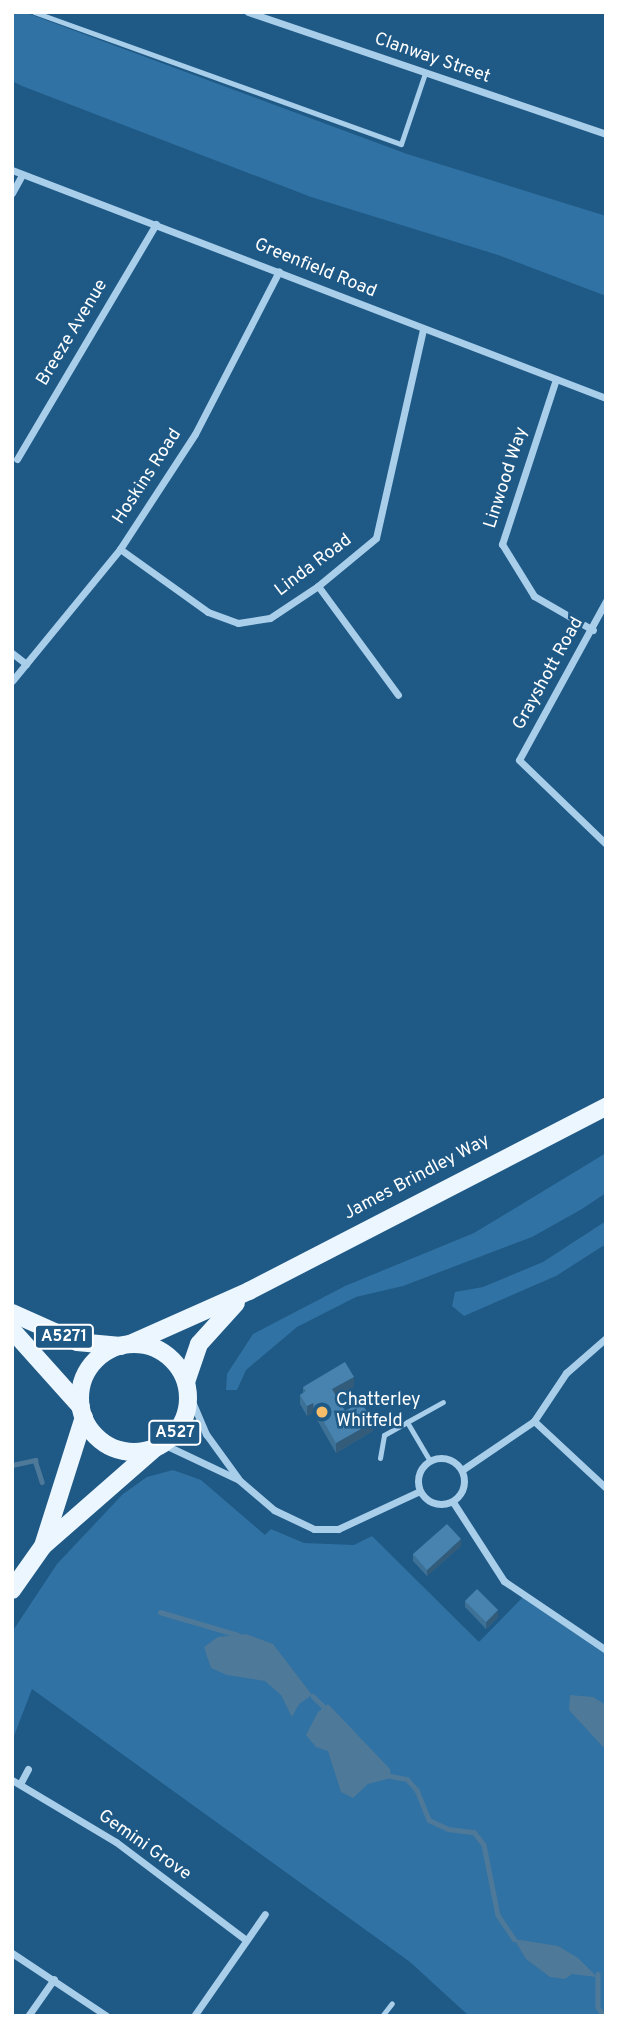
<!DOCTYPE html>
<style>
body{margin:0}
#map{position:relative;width:618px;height:2028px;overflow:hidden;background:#1f5986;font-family:Overpass,sans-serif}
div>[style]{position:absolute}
.green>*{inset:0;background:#3072a3}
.water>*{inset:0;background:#4f7999}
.stream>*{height:4.5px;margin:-2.25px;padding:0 2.25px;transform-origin:2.25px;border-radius:2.25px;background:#4f7999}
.lane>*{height:5px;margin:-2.5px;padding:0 2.5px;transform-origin:2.5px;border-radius:2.5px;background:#a8ceea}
.street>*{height:7px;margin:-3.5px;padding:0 3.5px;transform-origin:3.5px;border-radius:3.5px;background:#a8ceea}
.street>.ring{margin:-3.5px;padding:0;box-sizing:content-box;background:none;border:7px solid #a8ceea;border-radius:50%}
.primary>*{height:18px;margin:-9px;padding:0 9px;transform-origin:9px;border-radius:9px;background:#ecf6fe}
.primary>.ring{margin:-9px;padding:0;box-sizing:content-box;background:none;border:18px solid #ecf6fe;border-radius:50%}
.wall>*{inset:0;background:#3e7196}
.shaded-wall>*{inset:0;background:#325c7a}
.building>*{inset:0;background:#4883af}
.dots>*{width:19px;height:19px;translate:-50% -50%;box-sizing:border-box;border:4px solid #1f5986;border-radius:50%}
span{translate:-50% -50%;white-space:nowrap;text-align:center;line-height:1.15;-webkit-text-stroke:5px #1f5986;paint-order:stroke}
.shield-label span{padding:2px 5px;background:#1f5986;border:2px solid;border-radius:5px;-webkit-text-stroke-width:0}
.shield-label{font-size:16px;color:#fff;font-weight:700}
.street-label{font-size:18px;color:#fff}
.poi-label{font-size:18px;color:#fff}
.left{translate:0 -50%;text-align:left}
.frame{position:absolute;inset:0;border:14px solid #fff;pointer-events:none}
</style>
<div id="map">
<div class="green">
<i style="clip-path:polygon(12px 12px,24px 12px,407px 154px,606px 216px,606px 296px,498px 255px,311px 197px,22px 86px,12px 81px)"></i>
<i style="clip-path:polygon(606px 1153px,606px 1193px,582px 1209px,532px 1237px,403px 1286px,356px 1297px,297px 1327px,246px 1370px,237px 1390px,226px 1390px,227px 1374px,253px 1334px,345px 1286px,474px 1233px)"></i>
<i style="clip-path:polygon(606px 1221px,606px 1244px,556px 1276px,464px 1316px,452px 1306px,455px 1292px,483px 1287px,543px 1262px)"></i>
<i style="clip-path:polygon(173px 1470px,201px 1480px,265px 1535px,271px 1529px,304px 1543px,354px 1545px,372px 1536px,479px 1642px,523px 1597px,606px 1652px,606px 2016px,469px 2016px,410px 1962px,32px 1689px,12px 1741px,12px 1632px,57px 1564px,123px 1494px,147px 1477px)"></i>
</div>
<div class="water">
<i style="clip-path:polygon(246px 1634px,273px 1644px,312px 1695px,299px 1704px,292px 1717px,281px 1695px,265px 1681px,227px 1675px,211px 1668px,204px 1647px,218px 1637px)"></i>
<i style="clip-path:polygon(570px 1695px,593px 1697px,606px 1705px,606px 1750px,569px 1710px)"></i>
<i style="clip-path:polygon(328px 1704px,390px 1769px,391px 1778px,368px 1784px,353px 1798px,341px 1792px,328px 1751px,316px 1747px,306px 1735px,318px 1712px)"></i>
<i style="clip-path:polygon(514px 1939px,558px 1946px,578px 1958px,597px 1977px,572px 1974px,565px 1979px,550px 1977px,526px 1959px)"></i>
</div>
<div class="stream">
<i style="left:12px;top:1465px;width:24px;rotate:-12deg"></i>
<i style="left:35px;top:1460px;width:23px;rotate:72deg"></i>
<i style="left:160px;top:1612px;width:81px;rotate:16.4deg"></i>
<i style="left:313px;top:1696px;width:16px;rotate:45deg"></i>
<i style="left:391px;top:1776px;width:16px;rotate:11deg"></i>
<i style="left:407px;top:1779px;width:15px;rotate:48deg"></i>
<i style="left:417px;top:1790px;width:32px;rotate:68deg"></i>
<i style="left:429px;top:1820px;width:21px;rotate:25deg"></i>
<i style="left:448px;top:1829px;width:26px;rotate:7deg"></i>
<i style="left:474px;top:1832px;width:16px;rotate:52deg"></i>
<i style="left:484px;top:1845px;width:71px;rotate:78.7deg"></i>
<i style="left:498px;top:1915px;width:29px;rotate:56deg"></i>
<i style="left:598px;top:1974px;width:33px;rotate:90deg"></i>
<i style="left:598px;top:2007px;width:11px;rotate:56deg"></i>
</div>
<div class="lane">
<i style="left:34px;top:12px;width:390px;rotate:19.8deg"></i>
<i style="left:401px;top:144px;width:75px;rotate:-71.3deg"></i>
<i style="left:380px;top:1458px;width:23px;rotate:-80deg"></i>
<i style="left:384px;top:1435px;width:26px;rotate:-29deg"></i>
<i style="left:430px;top:1461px;width:45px;rotate:-120.5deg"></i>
<i style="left:407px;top:1422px;width:41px;rotate:-29.1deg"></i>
<i style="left:382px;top:2016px;width:16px;rotate:-52deg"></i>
</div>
<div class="street">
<i style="left:248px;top:12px;width:378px;rotate:18.8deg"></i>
<i style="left:12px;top:170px;width:636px;rotate:21deg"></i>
<i style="left:12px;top:193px;width:21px;rotate:-61deg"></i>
<i style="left:556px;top:379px;width:174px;rotate:108.1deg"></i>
<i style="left:502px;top:544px;width:61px;rotate:58.4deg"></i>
<i style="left:534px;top:596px;width:68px;rotate:30deg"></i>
<i style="left:17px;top:459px;width:273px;rotate:-59.4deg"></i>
<i style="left:120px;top:549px;width:108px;rotate:35.6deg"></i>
<i style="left:208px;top:612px;width:32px;rotate:20deg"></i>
<i style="left:238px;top:623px;width:32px;rotate:-9deg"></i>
<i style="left:270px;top:618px;width:58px;rotate:-33.7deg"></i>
<i style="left:318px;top:586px;width:75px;rotate:-39.6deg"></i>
<i style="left:376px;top:538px;width:214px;rotate:-77.3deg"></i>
<i style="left:318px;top:586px;width:135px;rotate:53.7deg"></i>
<i style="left:606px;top:601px;width:181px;rotate:118.7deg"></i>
<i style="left:519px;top:760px;width:121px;rotate:44deg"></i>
<i style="left:12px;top:653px;width:18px;rotate:38deg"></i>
<i style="left:12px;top:681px;width:171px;rotate:-50.7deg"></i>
<i style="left:120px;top:549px;width:137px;rotate:-56.9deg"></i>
<i style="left:195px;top:434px;width:183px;rotate:-62.7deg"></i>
<i style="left:188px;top:1392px;width:46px;rotate:66.8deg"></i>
<i style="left:206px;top:1434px;width:54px;rotate:54deg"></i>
<i style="left:534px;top:1421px;width:98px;rotate:42.9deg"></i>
<i style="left:163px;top:1444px;width:84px;rotate:25.3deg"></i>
<i style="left:239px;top:1480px;width:46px;rotate:40.6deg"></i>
<i style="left:274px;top:1510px;width:44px;rotate:25.4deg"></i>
<i style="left:314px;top:1529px;width:24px"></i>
<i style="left:338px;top:1529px;width:90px;rotate:-24.9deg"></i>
<i class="ring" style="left:418px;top:1458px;width:39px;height:39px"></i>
<i style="left:462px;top:1470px;width:87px;rotate:-34.2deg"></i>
<i style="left:534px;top:1421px;width:58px;rotate:-56.3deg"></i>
<i style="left:566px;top:1373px;width:53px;rotate:-41.2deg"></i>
<i style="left:453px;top:1502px;width:94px;rotate:57.2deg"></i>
<i style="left:504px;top:1581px;width:123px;rotate:34.1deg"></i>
<i style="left:12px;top:1780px;width:121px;rotate:30.8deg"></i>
<i style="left:116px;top:1842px;width:163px;rotate:37deg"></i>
<i style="left:20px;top:1784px;width:17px;rotate:-62deg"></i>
<i style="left:12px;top:1953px;width:114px;rotate:33.6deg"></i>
<i style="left:28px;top:2016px;width:45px;rotate:-54.9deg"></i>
<i style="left:194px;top:2016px;width:124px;rotate:-55.2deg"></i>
</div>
<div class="primary">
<i style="left:12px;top:1313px;width:71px;rotate:24deg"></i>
<i style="left:77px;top:1342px;width:44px;rotate:5.2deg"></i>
<i style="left:12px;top:1330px;width:103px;rotate:48.1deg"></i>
<i style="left:130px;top:1344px;width:130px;rotate:-24deg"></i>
<i style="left:249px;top:1291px;width:402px;rotate:-27.3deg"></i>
<i class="ring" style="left:80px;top:1344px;width:90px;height:90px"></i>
<i style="left:186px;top:1382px;width:40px;rotate:-71.1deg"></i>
<i style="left:199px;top:1344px;width:55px;rotate:-47.9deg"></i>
<i style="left:44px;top:1543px;width:132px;rotate:-72.4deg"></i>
<i style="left:12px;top:1590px;width:54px;rotate:-54.8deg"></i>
<i style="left:43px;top:1546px;width:149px;rotate:-41.2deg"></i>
</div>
<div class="wall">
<i style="clip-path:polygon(303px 1387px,354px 1387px,336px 1396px,345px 1411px,373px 1431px,336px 1453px,313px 1413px,307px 1416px,300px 1404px,300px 1395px,303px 1393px)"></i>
<i style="clip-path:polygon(461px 1546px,427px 1576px,413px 1561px,413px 1554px)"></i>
<i style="clip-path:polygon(465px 1601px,498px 1617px,486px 1629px,465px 1607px)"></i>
</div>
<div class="shaded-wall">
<i style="clip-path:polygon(354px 1377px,354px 1387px,332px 1399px,332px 1389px)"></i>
<i style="clip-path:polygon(313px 1403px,313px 1413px,307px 1416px,307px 1406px)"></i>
<i style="clip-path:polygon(373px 1422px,373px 1431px,336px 1453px,336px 1443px)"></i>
<i style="clip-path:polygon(461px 1539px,461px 1546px,427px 1576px,427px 1570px)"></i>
<i style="clip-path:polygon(498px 1610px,498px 1617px,486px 1629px,486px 1622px)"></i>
</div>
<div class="building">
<i style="clip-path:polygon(345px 1362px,354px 1377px,332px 1389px,345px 1411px,361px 1402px,373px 1422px,336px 1443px,313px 1403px,307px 1406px,300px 1395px,306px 1391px,303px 1387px)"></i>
<i style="clip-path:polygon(447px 1524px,461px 1539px,427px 1570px,413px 1554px)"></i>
<i style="clip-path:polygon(477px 1589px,498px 1610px,486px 1622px,465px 1601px)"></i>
</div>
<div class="dots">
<i style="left:322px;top:1412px;background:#f8bd68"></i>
</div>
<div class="shield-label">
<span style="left:64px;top:1337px">A5271</span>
<span style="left:175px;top:1433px">A527</span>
</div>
<div class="street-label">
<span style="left:432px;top:59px;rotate:19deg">Clanway Street</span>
<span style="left:315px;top:269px;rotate:22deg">Greenfield Road</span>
<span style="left:73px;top:333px;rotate:-59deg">Breeze Avenue</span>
<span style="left:148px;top:477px;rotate:-57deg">Hoskins Road</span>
<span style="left:507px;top:478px;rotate:-72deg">Linwood Way</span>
<span style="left:314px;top:566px;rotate:-37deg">Linda Road</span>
<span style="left:549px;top:674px;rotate:-61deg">Grayshott Road</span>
<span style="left:417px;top:1178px;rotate:-28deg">James Brindley Way</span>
<span style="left:144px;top:1846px;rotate:35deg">Gemini Grove</span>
</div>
<div class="poi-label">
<span class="left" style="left:336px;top:1412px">Chatterley<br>Whitfeld</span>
</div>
<div class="frame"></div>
</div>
